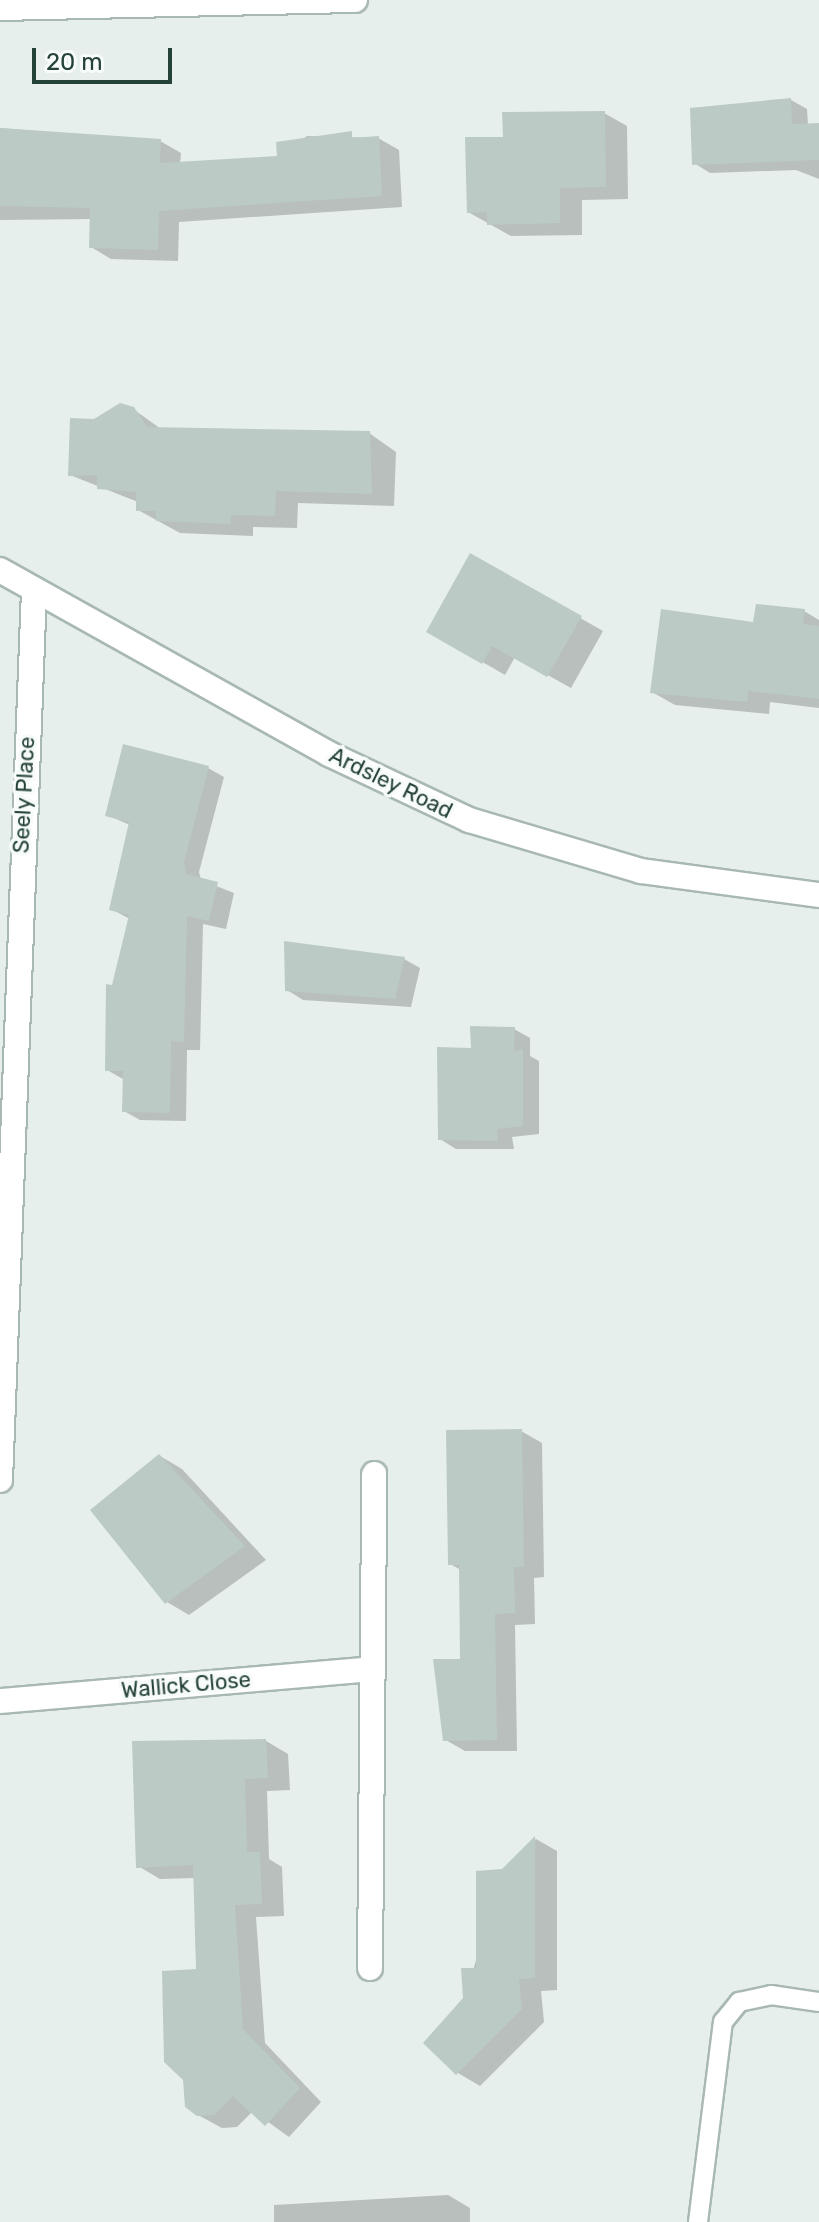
<!DOCTYPE html>
<style>
body{margin:0}
#map{position:relative;width:819px;height:2222px;overflow:hidden;background:#e6efeb;font-family:Rubik,sans-serif}
div>[style]{position:absolute}
.shadow>*{inset:0;background:#0003}
.building>*{inset:0;background:#bbcac4}
.roads{filter:drop-shadow(2px 0 #a8b8b2) drop-shadow(-2px 0 #a8b8b2) drop-shadow(0 2px #a8b8b2) drop-shadow(0 -2px #a8b8b2)}
.service>*{height:18px;margin:-9px;padding:0 9px;transform-origin:9px;border-radius:9px;background:#fff}
.minor>*{height:24px;margin:-12px;padding:0 12px;transform-origin:12px;border-radius:12px;background:#fff}
.secondary>*{height:24px;margin:-12px;padding:0 12px;transform-origin:12px;border-radius:12px;background:#fff}
span{translate:-50% -50%;white-space:nowrap;text-align:center;line-height:1.15;-webkit-text-stroke:7px #f7fbf9;paint-order:stroke}
.street-label{font-size:22px;color:#24423a}
.scale{position:absolute;left:32px;top:48px;width:140px;height:36px;box-sizing:border-box;border:4px solid #24423a;border-top:0;padding-left:10px;font-size:24px;line-height:28px;white-space:nowrap;color:#24423a;-webkit-text-stroke:6px #f7fbf9;paint-order:stroke}
</style>
<div id="map">
<div class="shadow">
<i style="clip-path:polygon(791px 100px,807px 109px,808px 125px,819px 125px,819px 179px,796px 170px,710px 173px,694px 163px)"></i>
<i style="clip-path:polygon(604px 113px,627px 126px,628px 199px,582px 200px,582px 235px,511px 236px,468px 212px,505px 139px)"></i>
<i style="clip-path:polygon(0 128px,160px 141px,181px 153px,180px 164px,279px 158px,307px 136px,378px 138px,399px 150px,402px 207px,179px 222px,178px 261px,111px 259px,91px 247px,91px 219px,0 220px)"></i>
<i style="clip-path:polygon(133px 409px,161px 429px,369px 433px,396px 452px,394px 506px,298px 503px,297px 528px,253px 527px,253px 536px,180px 533px,138px 510px,138px 502px,70px 475px,94px 421px)"></i>
<i style="clip-path:polygon(471px 556px,603px 631px,571px 688px,515px 657px,505px 675px,429px 631px)"></i>
<i style="clip-path:polygon(804px 611px,819px 620px,819px 708px,770px 702px,769px 714px,675px 705px,652px 692px,755px 624px)"></i>
<i style="clip-path:polygon(208px 768px,224px 777px,199px 872px,201px 880px,234px 893px,226px 929px,203px 924px,200px 1050px,187px 1050px,186px 1121px,140px 1120px,124px 1111px,123px 1079px,107px 1070px,130px 919px,111px 909px,130px 825px,107px 815px)"></i>
<i style="clip-path:polygon(404px 959px,420px 968px,411px 1007px,303px 1000px,287px 990px)"></i>
<i style="clip-path:polygon(514px 1029px,530px 1038px,530px 1056px,539px 1061px,539px 1134px,512px 1137px,514px 1149px,456px 1149px,440px 1139px,473px 1050px)"></i>
<i style="clip-path:polygon(521px 1431px,542px 1443px,544px 1577px,534px 1578px,535px 1624px,515px 1625px,517px 1751px,465px 1751px,444px 1739px,462px 1661px,461px 1570px,450px 1564px)"></i>
<i style="clip-path:polygon(160px 1456px,182px 1469px,266px 1560px,189px 1615px,167px 1602px)"></i>
<i style="clip-path:polygon(266px 1741px,288px 1754px,290px 1790px,267px 1791px,269px 1859px,282px 1867px,284px 1916px,256px 1917px,265px 2043px,321px 2102px,289px 2137px,253px 2111px,237px 2127px,222px 2128px,198px 2115px,195px 1878px,160px 1879px,138px 1866px)"></i>
<i style="clip-path:polygon(536px 1839px,557px 1851px,557px 1990px,541px 1991px,544px 2022px,480px 2086px,458px 2073px,465px 1998px,502px 1871px)"></i>
<i style="clip-path:polygon(448px 2195px,470px 2208px,470px 2222px,274px 2222px,274px 2205px)"></i>
</div>
<div class="building">
<i style="clip-path:polygon(791px 98px,792px 124px,819px 123px,819px 160px,692px 165px,690px 108px)"></i>
<i style="clip-path:polygon(605px 111px,606px 187px,560px 188px,560px 223px,487px 225px,487px 212px,467px 213px,465px 137px,503px 137px,502px 112px)"></i>
<i style="clip-path:polygon(0 128px,161px 139px,160px 163px,277px 156px,276px 142px,352px 131px,352px 138px,379px 136px,382px 196px,159px 211px,158px 250px,89px 248px,90px 208px,0 206px)"></i>
<i style="clip-path:polygon(120px 403px,134px 407px,147px 427px,370px 431px,372px 494px,276px 491px,275px 516px,231px 515px,231px 524px,156px 521px,156px 511px,136px 511px,136px 492px,97px 489px,97px 475px,68px 476px,70px 418px,94px 419px)"></i>
<i style="clip-path:polygon(470px 553px,582px 616px,547px 677px,492px 646px,482px 664px,426px 632px)"></i>
<i style="clip-path:polygon(756px 604px,805px 609px,803px 624px,819px 626px,819px 699px,748px 691px,747px 702px,650px 693px,661px 609px,753px 622px)"></i>
<i style="clip-path:polygon(123px 744px,209px 766px,184px 862px,186px 874px,218px 882px,209px 921px,187px 916px,184px 1042px,171px 1041px,170px 1113px,122px 1112px,123px 1071px,105px 1071px,106px 984px,112px 985px,129px 915px,109px 910px,129px 822px,105px 816px)"></i>
<i style="clip-path:polygon(284px 941px,405px 957px,395px 999px,285px 991px)"></i>
<i style="clip-path:polygon(470px 1026px,515px 1027px,514px 1051px,523px 1049px,523px 1126px,497px 1129px,498px 1141px,438px 1140px,437px 1047px,471px 1048px)"></i>
<i style="clip-path:polygon(522px 1429px,524px 1567px,514px 1567px,515px 1613px,495px 1614px,497px 1740px,443px 1741px,433px 1659px,460px 1659px,459px 1565px,448px 1565px,446px 1430px)"></i>
<i style="clip-path:polygon(159px 1454px,245px 1546px,165px 1604px,90px 1510px)"></i>
<i style="clip-path:polygon(266px 1739px,268px 1778px,245px 1779px,247px 1852px,260px 1852px,262px 1904px,235px 1905px,243px 2029px,300px 2088px,265px 2126px,233px 2096px,214px 2115px,197px 2116px,185px 2107px,183px 2080px,164px 2062px,162px 1971px,196px 1969px,193px 1865px,136px 1868px,132px 1741px)"></i>
<i style="clip-path:polygon(535px 1836px,535px 1978px,519px 1979px,522px 2009px,456px 2075px,423px 2043px,463px 1998px,461px 1968px,476px 1968px,476px 1871px,502px 1869px)"></i>
</div>
<div class="roads">
<div class="service">
<i style="left:698px;top:2222px;width:202px;rotate:-82.9deg"></i>
<i style="left:723px;top:2022px;width:26px;rotate:-51deg"></i>
<i style="left:739px;top:2002px;width:33px;rotate:-12deg"></i>
<i style="left:771px;top:1995px;width:49px;rotate:8.3deg"></i>
</div>
<div class="minor">
<i style="left:0;top:8px;width:355px;rotate:-1.3deg"></i>
<i style="left:0;top:1480px;width:891px;rotate:-87.81deg"></i>
<i style="left:0;top:1701px;width:373px;rotate:-4.9deg"></i>
<i style="left:370px;top:1968px;width:494px;rotate:-89.5deg"></i>
</div>
<div class="secondary">
<i style="left:0;top:570px;width:377px;rotate:29.2deg"></i>
<i style="left:329px;top:754px;width:155px;rotate:25.2deg"></i>
<i style="left:469px;top:820px;width:179px;rotate:16.5deg"></i>
<i style="left:641px;top:871px;width:180px;rotate:7.7deg"></i>
</div>
</div>
<div class="street-label">
<span style="left:391px;top:783px;rotate:26deg">Ardsley Road</span>
<span style="left:24px;top:795px;rotate:-87deg">Seely Place</span>
<span style="left:186px;top:1685px;rotate:-5deg">Wallick Close</span>
</div>
<div class="scale">20 m</div>
</div>
